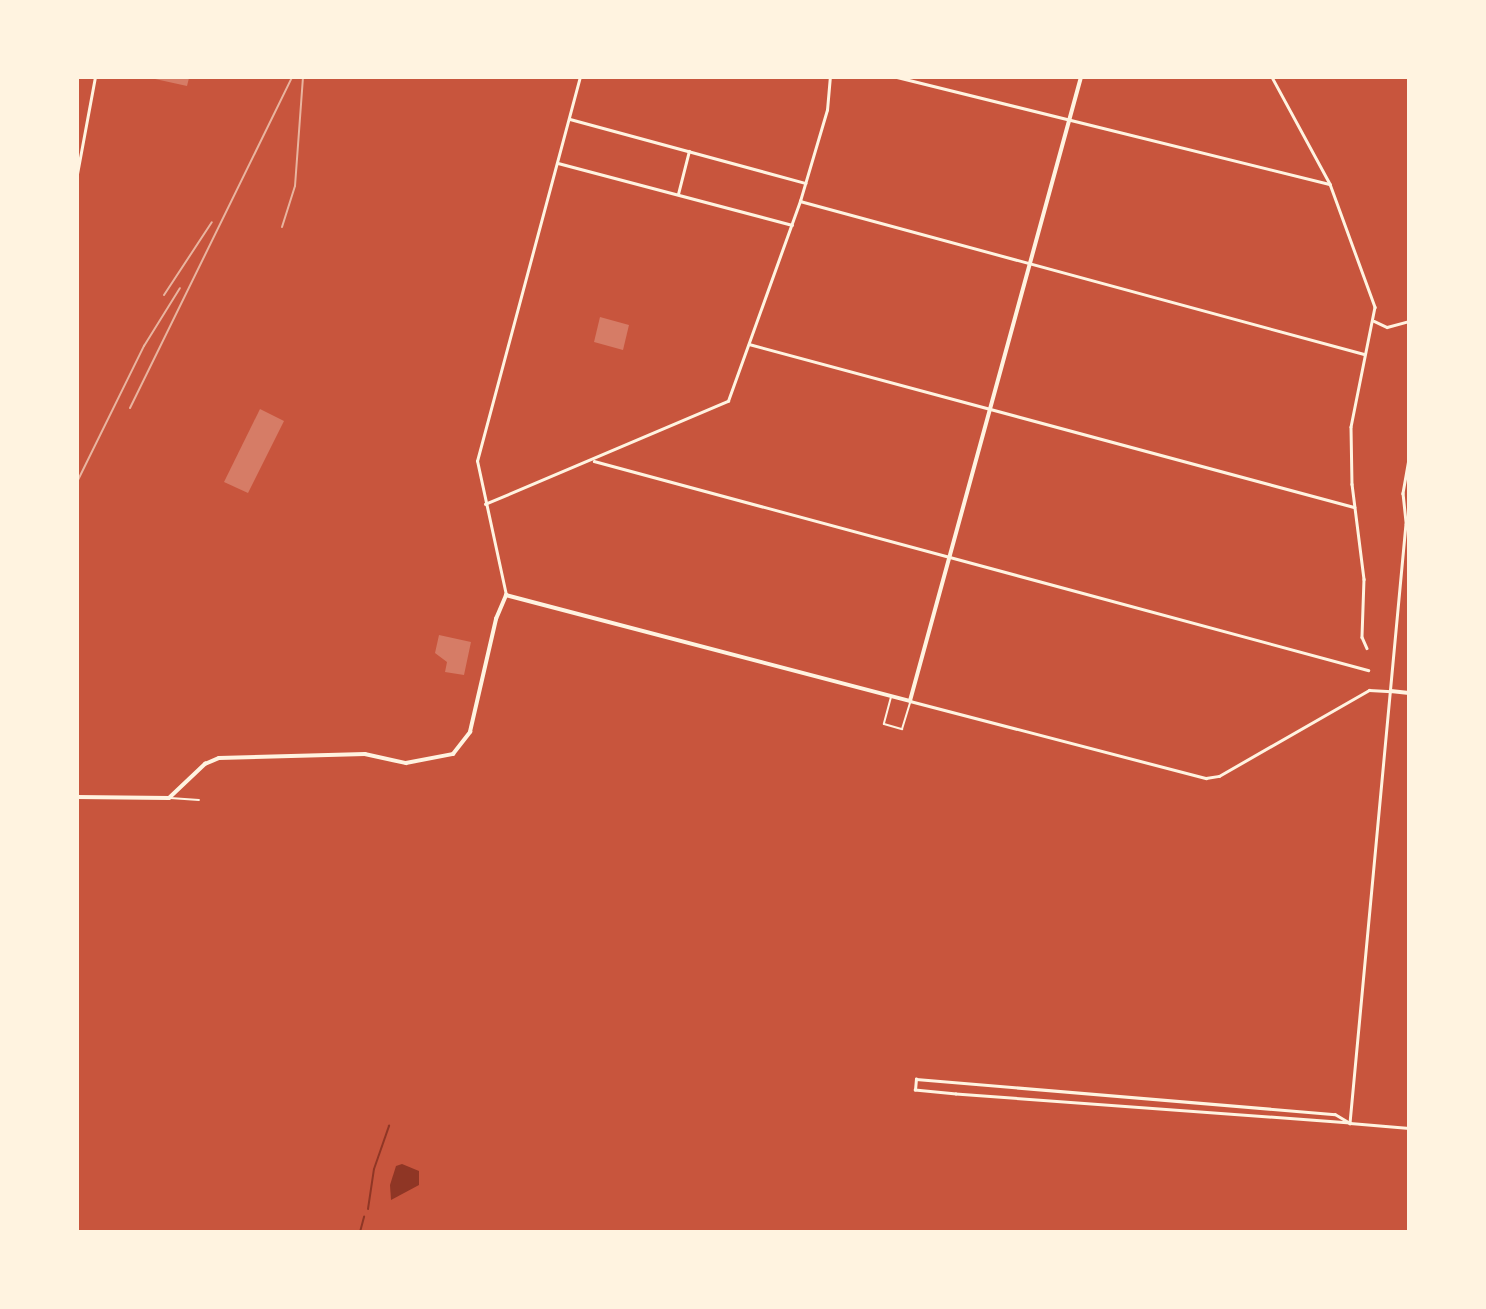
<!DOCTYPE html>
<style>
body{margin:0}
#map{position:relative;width:1486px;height:1309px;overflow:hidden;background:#c8553d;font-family:Lato,sans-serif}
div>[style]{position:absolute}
.water>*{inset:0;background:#8f3625}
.stream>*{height:2px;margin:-1px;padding:0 1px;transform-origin:1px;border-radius:1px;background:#8f3625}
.building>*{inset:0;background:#d67c66}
.service>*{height:2px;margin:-1px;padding:0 1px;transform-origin:1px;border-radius:1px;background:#fff3e0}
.minor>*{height:2.5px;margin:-1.25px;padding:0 1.25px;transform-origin:1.25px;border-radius:1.25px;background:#fff3e0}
.tertiary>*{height:3.5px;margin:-1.75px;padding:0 1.75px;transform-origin:1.75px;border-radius:1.75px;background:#fff3e0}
.rail>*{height:2px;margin:-1px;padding:0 1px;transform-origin:1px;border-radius:1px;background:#e9b49f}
span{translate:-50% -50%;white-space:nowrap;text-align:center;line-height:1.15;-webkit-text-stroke:5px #fff3e0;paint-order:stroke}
.frame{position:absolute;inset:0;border:79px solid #fff3e0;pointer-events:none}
</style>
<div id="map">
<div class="water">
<i style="clip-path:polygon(402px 1164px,419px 1171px,419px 1185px,391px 1200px,390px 1185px,396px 1166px)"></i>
</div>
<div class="stream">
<i style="left:368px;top:1209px;width:40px;rotate:-81.5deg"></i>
<i style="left:374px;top:1169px;width:46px;rotate:-70.8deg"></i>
<i style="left:360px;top:1232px;width:16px;rotate:-75deg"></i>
</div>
<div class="building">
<i style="clip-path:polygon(146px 77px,184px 77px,189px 78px,187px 86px)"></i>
<i style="clip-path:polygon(600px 317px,629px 325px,623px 350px,594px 342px)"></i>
<i style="clip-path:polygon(260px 409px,284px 421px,248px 493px,224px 482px)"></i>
<i style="clip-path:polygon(439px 635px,471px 642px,464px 675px,445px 672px,447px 662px,435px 653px)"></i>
</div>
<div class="service">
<i style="left:891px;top:697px;width:28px;rotate:105deg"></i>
<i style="left:884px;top:724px;width:19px;rotate:16deg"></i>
<i style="left:902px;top:729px;width:28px;rotate:-73deg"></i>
<i style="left:170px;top:798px;width:29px;rotate:4deg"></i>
</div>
<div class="minor">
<i style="left:897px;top:77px;width:445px;rotate:13.9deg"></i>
<i style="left:1272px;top:77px;width:122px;rotate:61.5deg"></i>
<i style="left:1330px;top:184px;width:131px;rotate:69.9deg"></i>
<i style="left:1375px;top:307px;width:122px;rotate:101.3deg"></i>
<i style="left:1351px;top:427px;width:57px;rotate:89deg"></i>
<i style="left:1352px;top:484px;width:96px;rotate:82.8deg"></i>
<i style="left:1364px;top:579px;width:58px;rotate:92deg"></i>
<i style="left:1362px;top:637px;width:12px;rotate:66deg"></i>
<i style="left:570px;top:119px;width:244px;rotate:15.2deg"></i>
<i style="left:558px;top:163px;width:242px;rotate:14.8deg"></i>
<i style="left:77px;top:174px;width:99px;rotate:-79.5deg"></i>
<i style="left:678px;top:194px;width:44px;rotate:-75.7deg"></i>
<i style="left:800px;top:201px;width:584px;rotate:15.18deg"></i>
<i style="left:1374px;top:321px;width:14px;rotate:25deg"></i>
<i style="left:1387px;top:327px;width:23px;rotate:-15deg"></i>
<i style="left:749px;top:344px;width:627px;rotate:15.08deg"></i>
<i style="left:1409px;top:459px;width:35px;rotate:100deg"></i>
<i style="left:1403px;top:493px;width:31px;rotate:84deg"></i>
<i style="left:1406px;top:524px;width:9px;rotate:-69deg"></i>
<i style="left:594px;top:461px;width:802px;rotate:15.11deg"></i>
<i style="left:485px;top:504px;width:264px;rotate:-23deg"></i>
<i style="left:728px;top:401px;width:213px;rotate:-70.2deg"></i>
<i style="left:800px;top:201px;width:95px;rotate:-73.5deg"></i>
<i style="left:827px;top:110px;width:33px;rotate:-85deg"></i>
<i style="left:1406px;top:524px;width:602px;rotate:95.34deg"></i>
<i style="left:1350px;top:1123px;width:59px;rotate:4.8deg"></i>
<i style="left:506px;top:595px;width:137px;rotate:-102.2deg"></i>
<i style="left:477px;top:461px;width:398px;rotate:-75deg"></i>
<i style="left:910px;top:701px;width:306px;rotate:14.6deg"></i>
<i style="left:1206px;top:778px;width:13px;rotate:-9deg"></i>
<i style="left:1219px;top:776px;width:173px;rotate:-29.8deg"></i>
<i style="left:1369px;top:690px;width:22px;rotate:3deg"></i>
<i style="left:916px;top:1079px;width:420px;rotate:4.8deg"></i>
<i style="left:1335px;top:1114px;width:17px;rotate:31deg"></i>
<i style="left:1350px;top:1123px;width:395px;rotate:-175.8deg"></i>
<i style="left:956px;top:1094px;width:41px;rotate:-174.4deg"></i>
<i style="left:915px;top:1090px;width:11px;rotate:-85deg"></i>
</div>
<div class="tertiary">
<i style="left:1391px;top:691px;width:18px;rotate:6deg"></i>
<i style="left:77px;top:797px;width:92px;rotate:0.6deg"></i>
<i style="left:169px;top:798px;width:50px;rotate:-43.4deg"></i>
<i style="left:205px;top:764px;width:15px;rotate:-23deg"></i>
<i style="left:219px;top:758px;width:146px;rotate:-1.6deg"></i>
<i style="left:365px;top:754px;width:42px;rotate:12.4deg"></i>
<i style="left:406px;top:763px;width:48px;rotate:-10.8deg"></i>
<i style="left:453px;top:754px;width:28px;rotate:-52deg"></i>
<i style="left:470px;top:732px;width:116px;rotate:-77deg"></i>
<i style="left:496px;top:619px;width:26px;rotate:-67deg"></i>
<i style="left:506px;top:595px;width:418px;rotate:14.7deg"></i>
<i style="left:910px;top:701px;width:647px;rotate:-74.67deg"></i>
</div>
<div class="rail">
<i style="left:282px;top:227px;width:43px;rotate:-72.4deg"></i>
<i style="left:295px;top:186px;width:109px;rotate:-85.8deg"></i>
<i style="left:164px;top:295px;width:87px;rotate:-56.7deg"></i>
<i style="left:130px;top:408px;width:369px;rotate:-63.9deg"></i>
<i style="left:77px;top:482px;width:152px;rotate:-63.8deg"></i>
<i style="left:144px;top:346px;width:68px;rotate:-58.2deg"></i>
</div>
<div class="frame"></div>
</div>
